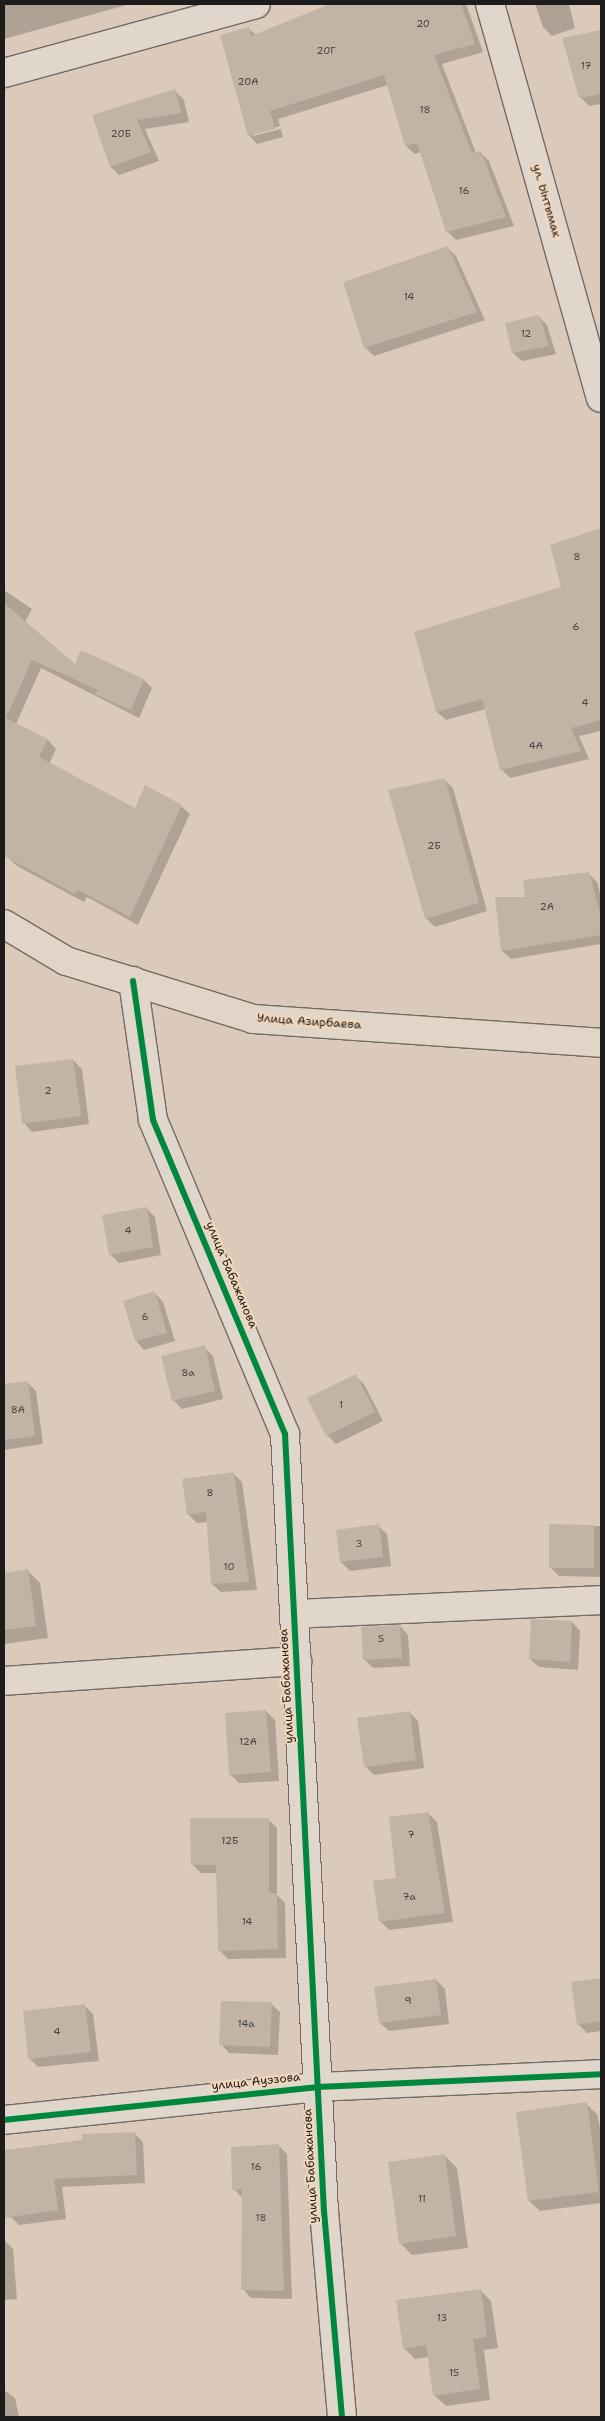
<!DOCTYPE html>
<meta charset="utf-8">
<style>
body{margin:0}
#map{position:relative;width:605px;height:2421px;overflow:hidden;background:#dbcab9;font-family:"Shantell Sans",sans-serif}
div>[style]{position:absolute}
.shadow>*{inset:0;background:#0003}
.building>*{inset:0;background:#c2b4a5}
.roads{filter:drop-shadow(1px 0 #726a63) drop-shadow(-1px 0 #726a63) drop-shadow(0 1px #726a63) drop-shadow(0 -1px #726a63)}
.minor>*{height:28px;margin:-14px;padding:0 14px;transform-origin:14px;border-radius:14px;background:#e0d6cb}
.major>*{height:28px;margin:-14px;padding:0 14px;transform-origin:14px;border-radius:14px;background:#e0d5c7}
.cycleway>*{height:6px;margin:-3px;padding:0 3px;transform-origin:3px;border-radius:3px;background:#00873e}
span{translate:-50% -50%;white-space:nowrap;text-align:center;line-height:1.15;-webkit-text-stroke:4px #f4d8bb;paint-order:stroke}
.number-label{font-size:10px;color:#46423e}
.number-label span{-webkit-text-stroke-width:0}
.street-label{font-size:12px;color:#1c1c1c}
.frame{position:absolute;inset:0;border:5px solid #1c1c1c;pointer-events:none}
</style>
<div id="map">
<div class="shadow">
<i style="clip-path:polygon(4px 4px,130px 4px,4px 39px)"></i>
<i style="clip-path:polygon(334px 4px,466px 4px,483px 52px,442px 64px,476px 153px,480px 152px,489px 161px,514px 226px,456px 240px,448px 232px,421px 152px,415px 154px,406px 146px,388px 85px,278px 119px,280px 126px,253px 133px,253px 136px,281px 129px,283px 137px,257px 144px,249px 135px,249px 29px,256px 35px)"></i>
<i style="clip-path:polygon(535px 4px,569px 4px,575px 28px,552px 36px,543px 27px)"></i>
<i style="clip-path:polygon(601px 32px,601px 104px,589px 106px,580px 97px,564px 39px)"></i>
<i style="clip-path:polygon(175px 91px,184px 100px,189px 122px,145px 129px,159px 161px,119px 175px,111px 167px,93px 116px)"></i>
<i style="clip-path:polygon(447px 247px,456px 256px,485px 320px,374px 356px,365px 347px)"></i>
<i style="clip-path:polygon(538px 316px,547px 325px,556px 354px,522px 361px,513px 353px)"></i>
<i style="clip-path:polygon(601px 529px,601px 731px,579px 736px,589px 759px,510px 778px,502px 770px,486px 709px,446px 720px,437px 712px,415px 633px,562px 588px,552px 546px)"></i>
<i style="clip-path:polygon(4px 590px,32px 609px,25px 622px,76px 666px,144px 680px,152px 688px,139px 718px,41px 668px,16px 724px,48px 740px,56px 749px,49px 764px,136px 810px,181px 806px,190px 814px,138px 925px,87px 897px,84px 902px,17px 866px,8px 857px,12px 850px,4px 846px)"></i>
<i style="clip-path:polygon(444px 779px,453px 788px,487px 911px,435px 927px,426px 918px)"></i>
<i style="clip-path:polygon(588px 873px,597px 882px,601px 896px,601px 944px,511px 959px,502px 951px,526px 898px)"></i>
<i style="clip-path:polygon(73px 1060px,82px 1069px,89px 1124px,32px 1132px,24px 1123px)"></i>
<i style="clip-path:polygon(146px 1208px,155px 1217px,161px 1255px,119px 1263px,110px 1254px)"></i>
<i style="clip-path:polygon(155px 1293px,163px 1302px,175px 1341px,144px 1350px,136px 1341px,124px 1302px)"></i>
<i style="clip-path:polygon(204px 1347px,213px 1356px,223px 1399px,182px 1409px,173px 1400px)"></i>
<i style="clip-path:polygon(355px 1376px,364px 1384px,383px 1421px,336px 1444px,327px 1435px)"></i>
<i style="clip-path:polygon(27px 1382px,36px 1391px,43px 1444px,4px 1450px,4px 1385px)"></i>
<i style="clip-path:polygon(233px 1473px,242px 1482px,257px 1590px,221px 1592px,212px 1584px,208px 1522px,197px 1523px,188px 1514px)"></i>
<i style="clip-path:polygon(378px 1526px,387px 1534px,391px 1566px,350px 1571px,341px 1562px)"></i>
<i style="clip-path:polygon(551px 1526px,601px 1526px,601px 1577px,559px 1576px,550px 1567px)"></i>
<i style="clip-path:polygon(28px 1571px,40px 1583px,48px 1638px,4px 1644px,4px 1574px)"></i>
<i style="clip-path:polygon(572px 1622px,580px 1631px,578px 1670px,539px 1667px,530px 1659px)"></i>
<i style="clip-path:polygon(400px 1626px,408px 1635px,410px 1666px,373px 1668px,364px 1659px)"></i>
<i style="clip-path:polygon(266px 1711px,275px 1720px,279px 1781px,239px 1783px,230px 1774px)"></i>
<i style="clip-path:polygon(409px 1712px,418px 1721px,424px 1768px,374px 1775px,365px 1766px)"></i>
<i style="clip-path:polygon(428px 1813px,437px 1822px,453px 1922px,389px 1930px,380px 1921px)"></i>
<i style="clip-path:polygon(268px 1819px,277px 1828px,277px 1895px,285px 1903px,286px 1958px,228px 1959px,219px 1950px,218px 1873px,201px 1873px,192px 1864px)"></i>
<i style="clip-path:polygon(601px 1979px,601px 2031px,587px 2033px,578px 2024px,573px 1983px)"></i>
<i style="clip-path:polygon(436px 1980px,445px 1989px,449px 2024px,389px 2031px,380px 2023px)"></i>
<i style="clip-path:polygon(271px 2004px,280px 2012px,278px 2055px,229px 2053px,221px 2044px)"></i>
<i style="clip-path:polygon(85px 2006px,93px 2014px,99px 2061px,38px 2067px,30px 2059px)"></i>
<i style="clip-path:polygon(586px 2104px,597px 2114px,601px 2132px,601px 2203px,540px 2211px,529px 2201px,517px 2113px)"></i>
<i style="clip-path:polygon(134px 2133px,143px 2142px,145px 2183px,62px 2187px,66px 2219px,19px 2225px,10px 2216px,4px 2151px)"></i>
<i style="clip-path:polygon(279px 2146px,287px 2154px,292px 2299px,251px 2298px,243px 2289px,243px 2199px,234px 2189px)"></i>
<i style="clip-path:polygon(445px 2156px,457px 2168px,468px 2248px,412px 2255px,400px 2243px)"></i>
<i style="clip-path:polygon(4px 2240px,13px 2249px,17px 2299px,4px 2300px)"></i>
<i style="clip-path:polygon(480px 2290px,491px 2301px,498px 2348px,484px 2350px,490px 2400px,446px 2406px,434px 2395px,429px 2357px,415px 2359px,404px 2348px)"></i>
<i style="clip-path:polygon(4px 2390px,15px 2398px,19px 2417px,4px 2417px)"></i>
</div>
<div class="building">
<i style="clip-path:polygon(330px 4px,461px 4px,475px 44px,434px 55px,472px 153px,481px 151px,506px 217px,446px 232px,417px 143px,405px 146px,384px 75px,270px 111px,275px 129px,248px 136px,220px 35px,249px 27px,251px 36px)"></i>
<i style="clip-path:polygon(601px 30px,601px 94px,579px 98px,562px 38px)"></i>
<i style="clip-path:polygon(175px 89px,181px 113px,137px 120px,151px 152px,110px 167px,92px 115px)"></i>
<i style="clip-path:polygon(448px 246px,477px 312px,364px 348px,343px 282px)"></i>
<i style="clip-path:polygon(539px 315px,549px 346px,512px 353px,505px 323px)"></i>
<i style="clip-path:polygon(601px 528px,601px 720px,571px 728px,581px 751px,500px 770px,482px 699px,436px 712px,414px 632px,561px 587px,550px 545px)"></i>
<i style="clip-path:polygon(4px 603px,75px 664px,81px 650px,144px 679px,131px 710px,95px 694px,98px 690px,32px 660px,6px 718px,48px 739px,39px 757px,135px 808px,145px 785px,182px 805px,130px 917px,78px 890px,75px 894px,4px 856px)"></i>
<i style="clip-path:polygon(445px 778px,479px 903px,425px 919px,388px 790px)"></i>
<i style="clip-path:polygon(589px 872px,601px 916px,601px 935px,501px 951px,495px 897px,525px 897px,523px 880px)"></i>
<i style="clip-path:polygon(73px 1059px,81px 1116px,22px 1124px,15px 1066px)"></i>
<i style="clip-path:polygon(147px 1207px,153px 1247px,109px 1255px,102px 1215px)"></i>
<i style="clip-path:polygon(155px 1291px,167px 1333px,135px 1341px,123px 1301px)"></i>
<i style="clip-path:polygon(205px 1345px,215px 1391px,172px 1401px,161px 1356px)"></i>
<i style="clip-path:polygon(356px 1374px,375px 1412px,326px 1436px,307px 1398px)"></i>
<i style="clip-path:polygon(28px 1381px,35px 1436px,4px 1440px,4px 1384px)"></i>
<i style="clip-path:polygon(234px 1472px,249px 1582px,211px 1584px,206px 1512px,187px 1515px,182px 1479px)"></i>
<i style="clip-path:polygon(379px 1524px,383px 1557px,340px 1562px,336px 1530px)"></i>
<i style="clip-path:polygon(549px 1524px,594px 1525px,594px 1568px,549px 1568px)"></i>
<i style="clip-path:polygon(28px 1569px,36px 1626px,4px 1630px,4px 1573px)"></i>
<i style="clip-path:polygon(531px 1619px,572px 1621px,570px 1662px,529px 1659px)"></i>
<i style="clip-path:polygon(400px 1625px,402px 1658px,363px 1660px,361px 1627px)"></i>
<i style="clip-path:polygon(266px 1710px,271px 1772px,229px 1775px,225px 1713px)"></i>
<i style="clip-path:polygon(410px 1711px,416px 1760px,364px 1767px,357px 1718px)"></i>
<i style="clip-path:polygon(428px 1812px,445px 1913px,379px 1922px,373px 1881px,396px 1878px,389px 1817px)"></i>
<i style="clip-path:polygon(190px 1818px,269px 1818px,269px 1893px,277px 1893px,278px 1949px,218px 1951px,216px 1865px,191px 1865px)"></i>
<i style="clip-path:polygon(601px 1978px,601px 2021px,577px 2025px,571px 1982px)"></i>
<i style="clip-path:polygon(436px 1979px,441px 2015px,379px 2023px,374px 1987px)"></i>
<i style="clip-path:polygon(221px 2001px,272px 2002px,270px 2047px,219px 2045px)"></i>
<i style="clip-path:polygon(85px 2004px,91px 2052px,28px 2059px,23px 2011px)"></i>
<i style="clip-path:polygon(587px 2102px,599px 2192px,528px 2201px,516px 2112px)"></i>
<i style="clip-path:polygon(135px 2132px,137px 2175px,54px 2179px,58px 2210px,4px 2218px,4px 2150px,82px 2141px,82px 2134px)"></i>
<i style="clip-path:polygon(279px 2144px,284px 2291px,241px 2290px,242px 2189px,232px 2190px,231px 2147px)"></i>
<i style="clip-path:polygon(445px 2154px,456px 2236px,399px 2244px,388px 2162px)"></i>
<i style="clip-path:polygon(481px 2289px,487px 2337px,473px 2339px,480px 2389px,433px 2396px,426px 2345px,403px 2349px,396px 2300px)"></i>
</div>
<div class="roads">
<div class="minor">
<i style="left:490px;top:4px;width:409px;rotate:74.3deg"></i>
<i style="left:4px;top:73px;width:261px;rotate:-15.3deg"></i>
<i style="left:133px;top:981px;width:140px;rotate:81.8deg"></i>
<i style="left:153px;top:1120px;width:341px;rotate:67.2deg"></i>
<i style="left:285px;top:1434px;width:778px;rotate:87.13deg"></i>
<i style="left:324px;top:2211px;width:207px;rotate:85deg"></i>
<i style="left:294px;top:1614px;width:307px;rotate:-2.6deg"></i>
<i style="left:4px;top:1681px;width:294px;rotate:-3.9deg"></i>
<i style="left:4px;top:2120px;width:316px;rotate:-6deg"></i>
<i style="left:318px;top:2087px;width:283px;rotate:-2.6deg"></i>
</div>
<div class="major">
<i style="left:4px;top:924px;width:72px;rotate:30.8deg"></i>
<i style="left:66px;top:961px;width:196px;rotate:17.2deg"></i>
<i style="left:253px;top:1019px;width:349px;rotate:3.9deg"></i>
</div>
</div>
<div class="cycleway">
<i style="left:133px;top:981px;width:140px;rotate:81.8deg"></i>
<i style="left:153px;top:1120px;width:341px;rotate:67.2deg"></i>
<i style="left:285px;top:1434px;width:778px;rotate:87.13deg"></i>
<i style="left:324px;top:2211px;width:207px;rotate:85deg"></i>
<i style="left:4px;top:2120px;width:316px;rotate:-6deg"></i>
<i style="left:318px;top:2087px;width:283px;rotate:-2.6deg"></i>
</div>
<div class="number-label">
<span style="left:423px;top:24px">20</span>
<span style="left:326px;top:51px">20Г</span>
<span style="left:586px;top:66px">17</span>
<span style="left:248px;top:82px">20А</span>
<span style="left:425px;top:110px">18</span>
<span style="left:121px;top:134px">20Б</span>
<span style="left:464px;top:191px">16</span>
<span style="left:409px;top:297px">14</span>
<span style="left:526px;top:334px">12</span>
<span style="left:577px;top:557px">8</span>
<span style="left:576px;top:627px">6</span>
<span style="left:585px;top:703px">4</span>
<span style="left:536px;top:746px">4А</span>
<span style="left:434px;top:846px">2Б</span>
<span style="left:547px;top:907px">2А</span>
<span style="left:48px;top:1091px">2</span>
<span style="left:128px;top:1231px">4</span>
<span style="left:145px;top:1317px">6</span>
<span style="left:188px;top:1373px">8а</span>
<span style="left:341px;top:1405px">1</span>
<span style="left:18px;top:1410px">8А</span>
<span style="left:210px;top:1493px">8</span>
<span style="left:359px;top:1544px">3</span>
<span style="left:229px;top:1567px">10</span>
<span style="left:381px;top:1639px">5</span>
<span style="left:248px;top:1742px">12А</span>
<span style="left:411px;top:1835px">7</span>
<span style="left:230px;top:1841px">12Б</span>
<span style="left:409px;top:1897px">7а</span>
<span style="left:247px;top:1922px">14</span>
<span style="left:408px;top:2001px">9</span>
<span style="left:246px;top:2024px">14а</span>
<span style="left:57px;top:2032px">4</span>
<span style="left:256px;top:2167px">16</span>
<span style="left:422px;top:2199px">11</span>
<span style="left:261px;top:2218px">18</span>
<span style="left:442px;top:2318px">13</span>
<span style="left:454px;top:2373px">15</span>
</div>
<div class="street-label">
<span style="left:546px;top:201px;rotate:74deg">ул. Ынтымак</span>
<span style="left:309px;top:1022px;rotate:4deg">Улица Азирбаева</span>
<span style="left:231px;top:1275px;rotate:67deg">улица Бабажанова</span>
<span style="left:287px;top:1686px;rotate:-93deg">улица Бабажанова</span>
<span style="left:256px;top:2082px;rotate:-6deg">улица Ауэзова</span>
<span style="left:311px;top:2166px;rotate:-93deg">улица Бабажанова</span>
</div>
<div class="frame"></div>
</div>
